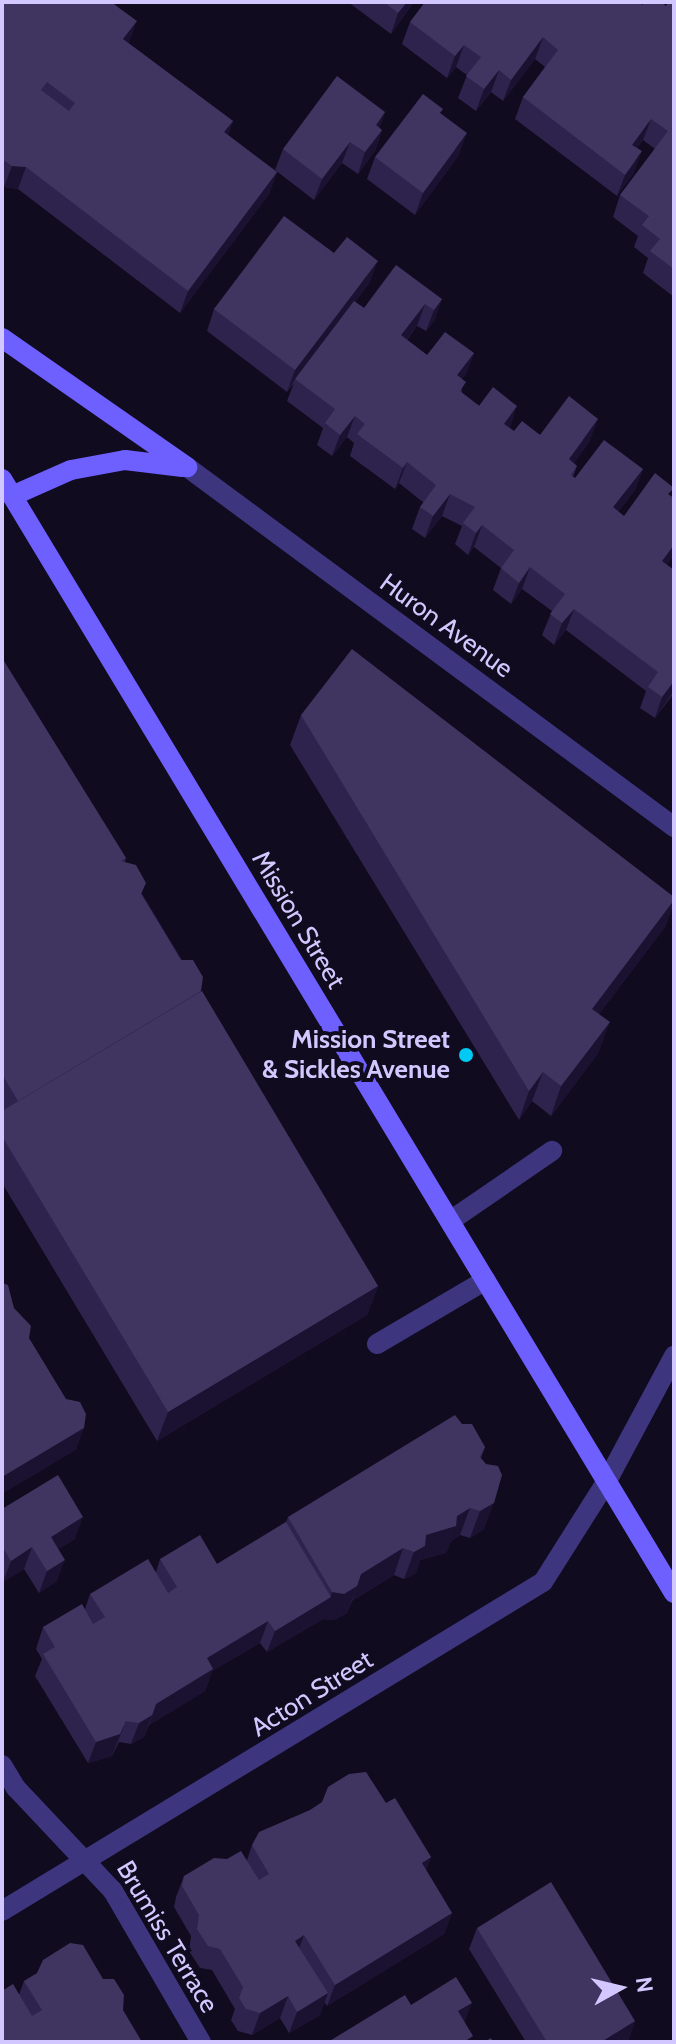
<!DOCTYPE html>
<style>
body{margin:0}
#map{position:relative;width:676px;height:2044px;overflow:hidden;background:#100b1e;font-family:Cabin,sans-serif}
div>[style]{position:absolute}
.service>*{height:20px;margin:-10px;padding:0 10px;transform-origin:10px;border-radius:10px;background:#3d357e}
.minor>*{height:20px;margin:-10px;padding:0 10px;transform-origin:10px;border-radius:10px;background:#3d357e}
.tertiary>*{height:20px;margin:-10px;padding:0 10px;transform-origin:10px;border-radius:10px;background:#3d357e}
.secondary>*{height:20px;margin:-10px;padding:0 10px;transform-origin:10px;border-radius:10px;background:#6e5fff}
.wall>*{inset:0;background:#2e234c}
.shaded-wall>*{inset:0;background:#1b1232}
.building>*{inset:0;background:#403560}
.dots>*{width:22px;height:22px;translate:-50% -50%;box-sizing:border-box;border:4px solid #100b1e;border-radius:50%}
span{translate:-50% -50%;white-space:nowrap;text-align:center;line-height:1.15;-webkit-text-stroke:8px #100b1e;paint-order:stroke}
.street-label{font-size:26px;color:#d2c8ff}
.poi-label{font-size:26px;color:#d2c8ff;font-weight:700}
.right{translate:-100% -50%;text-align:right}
.frame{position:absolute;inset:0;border:4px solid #d2c8ff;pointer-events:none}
.north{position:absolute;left:580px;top:1948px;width:80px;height:80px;-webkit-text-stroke:6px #100b1e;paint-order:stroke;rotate:82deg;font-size:22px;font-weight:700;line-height:32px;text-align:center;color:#d2c8ff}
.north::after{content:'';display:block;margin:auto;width:28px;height:36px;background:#d2c8ff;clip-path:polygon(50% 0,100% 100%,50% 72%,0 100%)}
</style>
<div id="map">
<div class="service">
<i style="left:450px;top:1221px;width:124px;rotate:-34.5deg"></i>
<i style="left:377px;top:1344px;width:126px;rotate:-30.4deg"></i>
</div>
<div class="minor">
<i style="left:187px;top:467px;width:606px;rotate:36.47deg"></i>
<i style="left:2px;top:1765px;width:27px;rotate:59deg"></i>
<i style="left:16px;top:1788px;width:141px;rotate:46.7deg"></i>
<i style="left:113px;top:1891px;width:175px;rotate:59.8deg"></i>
<i style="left:2px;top:1911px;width:633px;rotate:-31.31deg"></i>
<i style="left:543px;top:1582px;width:122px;rotate:-57.7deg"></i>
</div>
<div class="tertiary">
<i style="left:608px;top:1479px;width:140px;rotate:-61.8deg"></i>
</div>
<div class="secondary">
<i style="left:2px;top:338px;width:226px;rotate:34.9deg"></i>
<i style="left:2px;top:479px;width:1301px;rotate:58.9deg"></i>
<i style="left:12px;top:496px;width:64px;rotate:-23.8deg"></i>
<i style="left:71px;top:470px;width:55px;rotate:-10.5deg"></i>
<i style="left:125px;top:460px;width:58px;rotate:6.9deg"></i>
</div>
<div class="wall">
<i style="clip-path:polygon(2px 2px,128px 43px,233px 121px,228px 135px,277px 172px,269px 194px,180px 313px,18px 189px,4px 187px,2px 186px)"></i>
<i style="clip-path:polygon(348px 2px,414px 2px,391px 34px)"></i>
<i style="clip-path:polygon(674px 2px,674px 297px,643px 273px,648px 258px,634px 247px,638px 236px,613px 217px,620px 195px,655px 149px,643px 140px,637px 148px,634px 173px,617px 196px,515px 119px,523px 97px,545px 67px,535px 59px,503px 101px,491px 92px,476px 111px,458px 98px,467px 75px,456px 67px,447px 78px,402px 44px,410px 22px,642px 5px,666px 6px)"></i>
<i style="clip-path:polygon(385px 112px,379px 128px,382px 130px,375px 151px,358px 174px,342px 163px,314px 200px,275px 170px,283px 149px)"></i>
<i style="clip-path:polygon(442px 114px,459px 155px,415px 215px,367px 179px,375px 157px)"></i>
<i style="clip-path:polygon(370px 282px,355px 302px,364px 308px,442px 299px,434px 321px,426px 331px,417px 326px,407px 340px,427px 355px,474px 353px,466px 374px,462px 379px,462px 393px,514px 431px,590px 441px,574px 463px,577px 466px,573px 477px,575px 478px,643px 469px,635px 490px,618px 512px,624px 516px,671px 496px,667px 565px,674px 570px,674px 693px,655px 718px,640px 708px,646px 691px,566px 630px,554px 645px,542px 635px,552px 611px,522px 589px,511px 604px,493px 590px,501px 568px,474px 547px,468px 555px,455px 544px,462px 526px,442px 516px,425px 538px,412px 529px,420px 507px,424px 503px,399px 483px,395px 489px,350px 456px,354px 443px,347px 437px,332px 456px,317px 445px,323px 428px,287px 401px,294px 383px,287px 392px,207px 331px,214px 309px)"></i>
<i style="clip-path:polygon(2px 658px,126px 858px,125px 862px,142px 894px,378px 1286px,367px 1315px,157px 1441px,2px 1183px)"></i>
<i style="clip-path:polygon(301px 715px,674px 897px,674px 902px,665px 927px,599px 1014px,599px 1052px,551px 1116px,532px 1101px,519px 1120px,290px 745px)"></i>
<i style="clip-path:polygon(462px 1424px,485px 1447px,481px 1458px,484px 1529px,470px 1538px,460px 1535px,451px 1541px,446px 1553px,420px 1560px,416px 1573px,404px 1579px,394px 1575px,352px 1601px,347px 1613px,334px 1620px,323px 1619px,267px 1652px,260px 1643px,212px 1671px,205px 1691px,149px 1725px,144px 1737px,131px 1744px,119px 1742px,112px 1756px,88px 1763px,35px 1676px,42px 1659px,36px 1649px,43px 1627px,85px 1609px,90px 1594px,156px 1572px,160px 1559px,217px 1564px,286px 1522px,288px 1517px)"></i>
<i style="clip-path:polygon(2px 1509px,75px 1539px,58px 1549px,57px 1581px,39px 1593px,24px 1569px,3px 1582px,2px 1581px)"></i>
<i style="clip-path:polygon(386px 1803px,431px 1857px,426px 1870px,452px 1913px,444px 1934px,327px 2006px,324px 2002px,320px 2015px,289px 2033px,280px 2018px,252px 2035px,238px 2031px,231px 2020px,235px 2009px,212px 1970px,200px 1968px,189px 1951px,191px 1936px,174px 1907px,176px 1897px,184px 1876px,247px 1860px,252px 1845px)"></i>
<i style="clip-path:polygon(477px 1928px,635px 2021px,628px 2042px,526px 2042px,469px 1949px)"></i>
<i style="clip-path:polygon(103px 1979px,123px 2010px,2px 2042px,24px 1981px)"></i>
</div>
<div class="shaded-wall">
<i style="clip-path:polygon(407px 2px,414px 2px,391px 34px,398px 13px)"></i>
<i style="clip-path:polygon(137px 21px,129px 43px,123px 39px)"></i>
<i style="clip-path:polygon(543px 37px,535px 59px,503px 101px,511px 80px)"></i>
<i style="clip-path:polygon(464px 45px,456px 67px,447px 78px,455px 56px)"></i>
<i style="clip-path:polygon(499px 70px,491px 92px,476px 111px,484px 89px)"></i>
<i style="clip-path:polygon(385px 112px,377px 133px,376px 125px)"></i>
<i style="clip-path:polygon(651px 119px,643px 140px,625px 166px,632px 145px)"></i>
<i style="clip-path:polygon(233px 121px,225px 143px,224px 132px)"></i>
<i style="clip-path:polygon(382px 130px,375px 151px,358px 174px,365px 152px)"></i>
<i style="clip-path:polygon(467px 133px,459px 155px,415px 215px,423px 193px)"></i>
<i style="clip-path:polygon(350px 142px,342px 163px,314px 200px,322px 179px)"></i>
<i style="clip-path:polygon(642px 151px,634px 173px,617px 196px,625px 175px)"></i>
<i style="clip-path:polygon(12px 166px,26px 167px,18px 189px,4px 187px)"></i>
<i style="clip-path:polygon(277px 172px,269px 194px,180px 313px,188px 291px)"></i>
<i style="clip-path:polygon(378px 261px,370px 282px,296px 380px,295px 379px,287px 392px,295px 370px)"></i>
<i style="clip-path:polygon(442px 299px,434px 321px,426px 331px,434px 310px)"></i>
<i style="clip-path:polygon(425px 304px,417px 326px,393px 357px,401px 335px)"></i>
<i style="clip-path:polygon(474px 353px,466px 374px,450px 397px,457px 375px)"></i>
<i style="clip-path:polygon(517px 406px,510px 428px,504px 424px)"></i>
<i style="clip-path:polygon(355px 416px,347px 437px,332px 456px,340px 435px)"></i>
<i style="clip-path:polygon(598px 419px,590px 441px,562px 480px,569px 459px)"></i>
<i style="clip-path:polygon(407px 462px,399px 483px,395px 489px,403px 468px)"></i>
<i style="clip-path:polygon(643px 469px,635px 490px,605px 529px,613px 507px)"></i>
<i style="clip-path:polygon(450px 494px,442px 516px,425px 538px,433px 516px)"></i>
<i style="clip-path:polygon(482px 525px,474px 547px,468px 555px,476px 533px)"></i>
<i style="clip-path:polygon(674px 545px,674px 556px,654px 582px,662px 561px)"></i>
<i style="clip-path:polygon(530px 567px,522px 589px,511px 604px,519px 583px)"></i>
<i style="clip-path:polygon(574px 609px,566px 630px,554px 645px,562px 623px)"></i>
<i style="clip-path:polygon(674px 681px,673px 692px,655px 718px,662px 697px)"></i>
<i style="clip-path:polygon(674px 900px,665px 927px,581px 1038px,592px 1009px)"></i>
<i style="clip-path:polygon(610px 1022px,599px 1052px,551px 1116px,561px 1086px)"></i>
<i style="clip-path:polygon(543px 1072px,532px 1101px,519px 1120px,529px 1091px)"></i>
<i style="clip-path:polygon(378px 1286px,367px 1315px,157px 1441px,168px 1412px)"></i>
<i style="clip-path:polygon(84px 1428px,76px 1450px,2px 1494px,2px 1477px)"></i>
<i style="clip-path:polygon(494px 1503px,484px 1529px,470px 1538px,480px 1511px)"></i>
<i style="clip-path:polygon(470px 1508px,460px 1535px,451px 1541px,446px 1553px,420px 1560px,416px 1573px,404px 1579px,414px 1552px,426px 1535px)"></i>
<i style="clip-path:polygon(83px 1517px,75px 1539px,43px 1558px,51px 1537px)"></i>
<i style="clip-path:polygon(32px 1547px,24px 1569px,3px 1582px,11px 1561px)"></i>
<i style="clip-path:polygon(403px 1548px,394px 1575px,352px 1601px,361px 1574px)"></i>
<i style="clip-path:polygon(65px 1560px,57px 1581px,39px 1593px,47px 1571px)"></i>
<i style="clip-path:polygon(357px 1586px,347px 1613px,334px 1620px,323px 1619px,332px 1592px)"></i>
<i style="clip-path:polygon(331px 1597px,323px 1619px,267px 1652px,275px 1631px)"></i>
<i style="clip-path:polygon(268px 1621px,260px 1643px,212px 1671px,205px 1691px,149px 1725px,156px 1704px,207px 1658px)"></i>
<i style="clip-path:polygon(152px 1715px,144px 1737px,131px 1744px,139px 1723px)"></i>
<i style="clip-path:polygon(126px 1721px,112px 1756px,88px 1763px,96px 1742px)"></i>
<i style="clip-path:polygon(431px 1857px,423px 1879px,422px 1863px)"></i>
<i style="clip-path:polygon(452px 1913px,444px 1934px,327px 2006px,335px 1985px)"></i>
<i style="clip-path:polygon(304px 1935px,296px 1957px,295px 1941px)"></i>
<i style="clip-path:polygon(328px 1993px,320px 2015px,289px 2033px,297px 2012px)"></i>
<i style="clip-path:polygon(288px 1996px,280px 2018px,252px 2035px,260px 2013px)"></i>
<i style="clip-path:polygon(472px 2003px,464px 2024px,458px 2011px)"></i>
<i style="clip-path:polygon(635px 2021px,628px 2042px,601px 2042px)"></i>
</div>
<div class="building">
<i style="clip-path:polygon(evenodd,2px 2px,111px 2px,137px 21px,123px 39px,233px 121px,224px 132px,277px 172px,188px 291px,26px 167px,12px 166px,2px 159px,2px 2px,47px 82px,75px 103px,69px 111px,41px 90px,47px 82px)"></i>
<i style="clip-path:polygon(384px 2px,407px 2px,398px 13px)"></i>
<i style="clip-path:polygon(425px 2px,639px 2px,642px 5px,644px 2px,661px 2px,666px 6px,668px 2px,674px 2px,674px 269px,650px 251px,660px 239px,642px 225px,649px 216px,620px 195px,668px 131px,651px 119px,632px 145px,642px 151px,625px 175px,523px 97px,558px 50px,543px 37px,511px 80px,499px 70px,484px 89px,466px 76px,481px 57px,464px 45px,455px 56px,410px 22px)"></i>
<i style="clip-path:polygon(337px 76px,385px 112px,376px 125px,382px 130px,365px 152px,350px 142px,322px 179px,283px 149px)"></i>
<i style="clip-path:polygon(423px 94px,443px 109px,440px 113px,467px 133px,423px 193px,375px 157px)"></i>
<i style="clip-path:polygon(284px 216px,334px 253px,347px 237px,378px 261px,295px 370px,214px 309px)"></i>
<i style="clip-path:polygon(396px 265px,442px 299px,434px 310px,425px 304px,401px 335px,427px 355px,445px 332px,474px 353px,457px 375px,466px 382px,460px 391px,479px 406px,493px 387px,517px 406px,504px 424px,514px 431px,522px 421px,540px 435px,569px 396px,598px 419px,569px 459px,577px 466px,571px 475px,575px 478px,604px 440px,643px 469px,613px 507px,624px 516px,655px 473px,674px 488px,668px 494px,674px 498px,674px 545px,662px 561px,674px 570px,674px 681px,662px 697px,648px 687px,658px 672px,574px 609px,562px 623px,550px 614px,565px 594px,530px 567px,519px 583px,501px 568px,514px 550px,482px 525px,476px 533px,463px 523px,475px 507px,450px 494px,433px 516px,420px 507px,436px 485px,407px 462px,403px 468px,357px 434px,365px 424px,355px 416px,340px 435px,325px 423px,335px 409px,295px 379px,354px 301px,364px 308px)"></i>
<i style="clip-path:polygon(352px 649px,674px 897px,674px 900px,592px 1009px,610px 1022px,561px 1086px,543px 1072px,529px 1091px,301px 715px)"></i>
<i style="clip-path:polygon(2px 658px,126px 858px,121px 861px,136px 865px,146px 883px,141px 894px,181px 960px,193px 960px,203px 977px,201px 991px,18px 1101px,2px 1074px)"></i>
<i style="clip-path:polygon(202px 991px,378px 1286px,168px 1412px,2px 1136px,2px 1111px)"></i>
<i style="clip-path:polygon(2px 1283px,8px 1285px,14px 1308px,31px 1326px,29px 1338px,66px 1399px,80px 1402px,86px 1414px,84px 1428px,2px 1477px)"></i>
<i style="clip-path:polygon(455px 1415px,462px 1424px,472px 1424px,485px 1447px,480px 1457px,486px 1464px,498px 1466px,502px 1475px,494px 1503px,480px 1511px,470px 1508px,457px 1516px,456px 1526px,426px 1535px,425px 1546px,414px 1552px,403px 1548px,361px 1574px,357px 1586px,344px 1594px,332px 1592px,288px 1517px)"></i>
<i style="clip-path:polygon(58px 1475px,83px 1517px,51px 1537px,65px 1560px,47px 1571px,32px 1547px,11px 1561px,2px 1546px,2px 1509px)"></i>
<i style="clip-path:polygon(286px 1522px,331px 1597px,275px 1631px,268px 1621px,207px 1658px,213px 1669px,156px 1704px,152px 1715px,139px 1723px,126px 1721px,120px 1734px,96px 1742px,43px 1654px,55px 1647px,43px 1627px,82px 1604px,93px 1624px,105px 1617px,90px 1594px,148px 1559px,168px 1593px,177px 1587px,160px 1559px,200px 1535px,217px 1564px)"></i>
<i style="clip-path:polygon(366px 1772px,386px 1803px,395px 1798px,431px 1857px,422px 1863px,452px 1913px,335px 1985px,304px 1935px,295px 1941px,328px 1993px,297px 2012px,288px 1996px,260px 2013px,246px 2009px,239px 1998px,243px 1987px,220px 1949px,208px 1946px,197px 1929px,199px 1915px,182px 1886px,184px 1876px,214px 1858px,227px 1859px,241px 1851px,259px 1880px,269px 1874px,252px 1845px,259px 1832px,310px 1810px,322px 1802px,328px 1787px,349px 1774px)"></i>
<i style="clip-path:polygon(551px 1882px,635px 2021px,601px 2042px,547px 2042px,477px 1928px)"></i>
<i style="clip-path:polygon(70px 1943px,83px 1945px,103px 1979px,114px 1979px,124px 1995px,123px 2010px,142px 2042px,2px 2042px,2px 1991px,13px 1984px,32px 2016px,42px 2010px,24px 1981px,37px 1973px,43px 1960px)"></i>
<i style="clip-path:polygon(456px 1977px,472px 2003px,458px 2011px,473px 2036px,464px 2042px,328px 2042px,405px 1995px,411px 2005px)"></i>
<i style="clip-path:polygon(491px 2038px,493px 2042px,484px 2042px)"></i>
</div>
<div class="dots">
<i style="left:466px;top:1055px;background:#00caf3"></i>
</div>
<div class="street-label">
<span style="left:446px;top:626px;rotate:36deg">Huron Avenue</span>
<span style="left:298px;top:920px;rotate:59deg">Mission Street</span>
<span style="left:312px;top:1694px;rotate:-32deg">Acton Street</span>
<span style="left:167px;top:1937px;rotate:59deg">Brumiss Terrace</span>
</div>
<div class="poi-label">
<span class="right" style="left:450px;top:1055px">Mission Street<br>&amp; Sickles Avenue</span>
</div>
<div class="frame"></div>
<div class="north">N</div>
</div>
